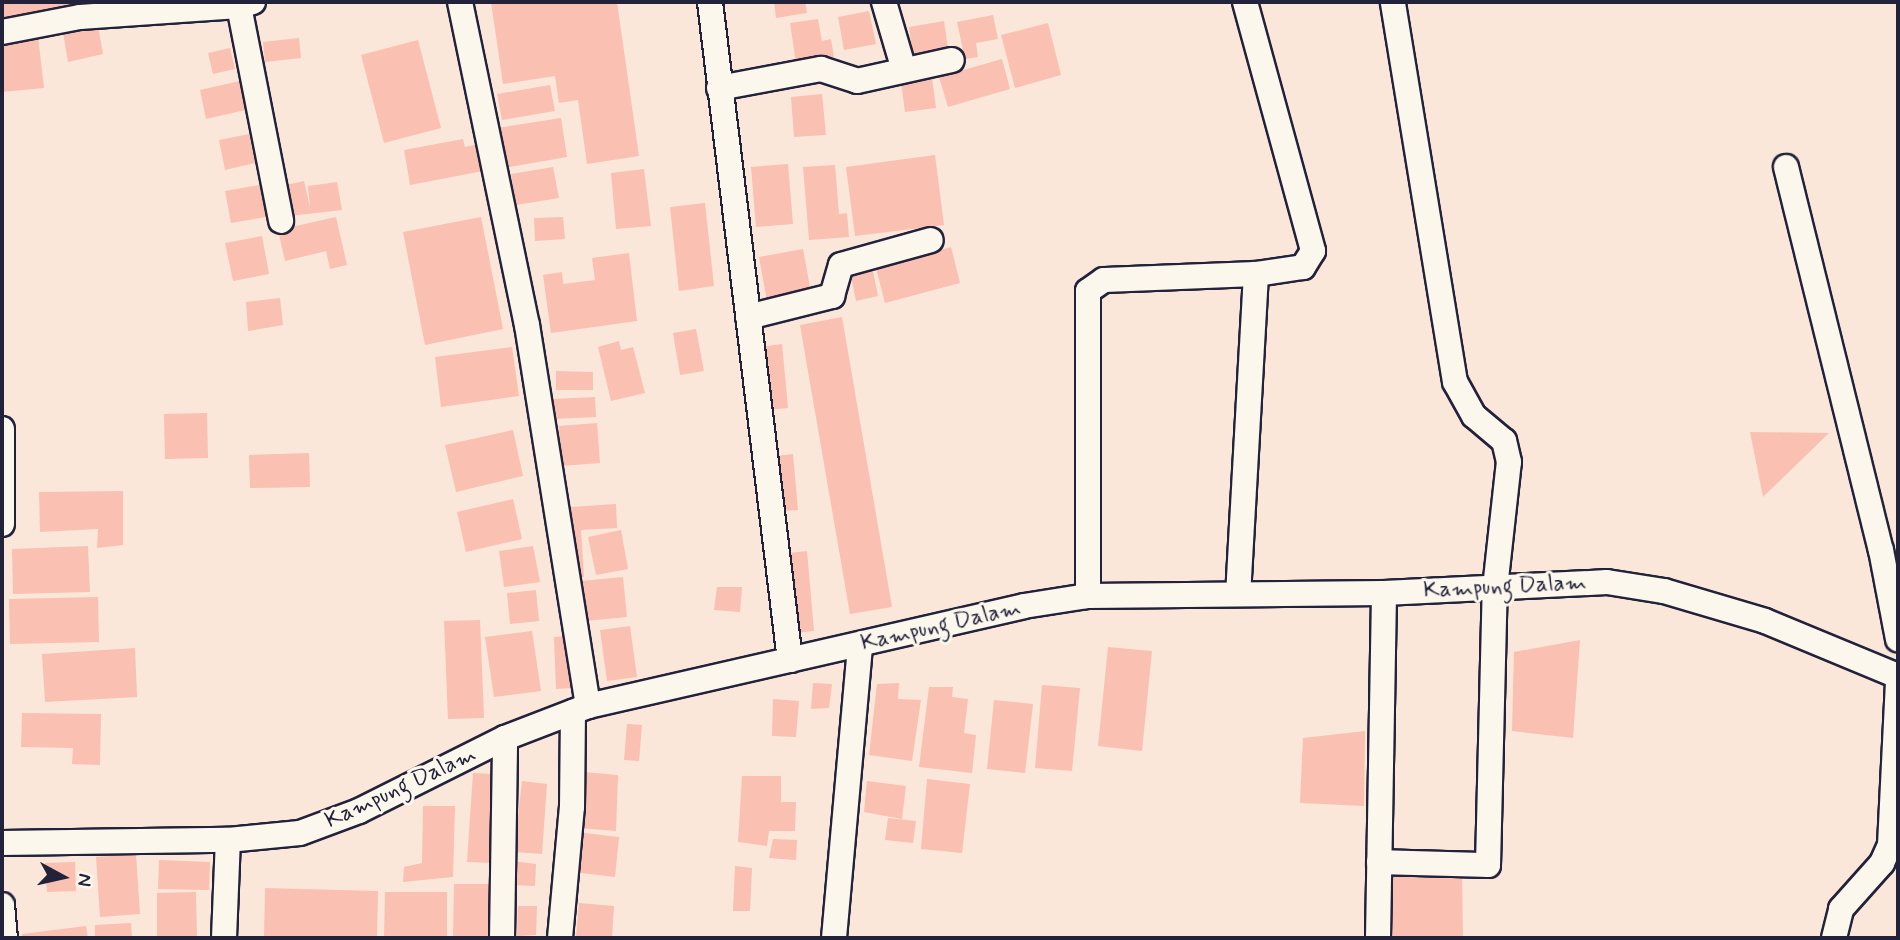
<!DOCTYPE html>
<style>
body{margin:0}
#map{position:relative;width:1900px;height:940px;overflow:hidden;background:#fbe6da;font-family:Mynerve,sans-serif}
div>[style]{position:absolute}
.building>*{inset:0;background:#fac0b1}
.roads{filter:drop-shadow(2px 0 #22223b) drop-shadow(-2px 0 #22223b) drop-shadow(0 2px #22223b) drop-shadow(0 -2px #22223b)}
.street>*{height:24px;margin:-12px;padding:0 12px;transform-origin:12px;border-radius:12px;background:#fbf7ec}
span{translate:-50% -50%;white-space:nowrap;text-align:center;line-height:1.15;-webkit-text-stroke:6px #fbf7ec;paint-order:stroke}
.street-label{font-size:23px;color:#22223b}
.frame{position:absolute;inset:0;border:4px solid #22223b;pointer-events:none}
.north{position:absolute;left:28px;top:842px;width:70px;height:70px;-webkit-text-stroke:5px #fbf7ec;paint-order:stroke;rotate:98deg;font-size:19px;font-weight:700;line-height:28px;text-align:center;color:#22223b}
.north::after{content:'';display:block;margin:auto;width:24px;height:32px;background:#22223b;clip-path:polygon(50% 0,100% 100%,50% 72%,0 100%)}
</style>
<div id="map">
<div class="building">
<i style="clip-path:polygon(2px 2px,137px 2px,2px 31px)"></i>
<i style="clip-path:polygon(491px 2px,617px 2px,639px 156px,587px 164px,578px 100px,559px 103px,555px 76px,503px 84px)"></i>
<i style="clip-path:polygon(774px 2px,805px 2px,807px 13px,776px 18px)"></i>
<i style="clip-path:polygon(869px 11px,876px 44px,844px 50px,838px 17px)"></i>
<i style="clip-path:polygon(993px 15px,998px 39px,976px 43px,978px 57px,965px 59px,957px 22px)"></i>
<i style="clip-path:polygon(818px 19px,822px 41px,831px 39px,834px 57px,796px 63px,790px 23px)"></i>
<i style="clip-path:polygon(944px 21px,948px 49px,913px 55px,909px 27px)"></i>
<i style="clip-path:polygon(1048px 23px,1061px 75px,1015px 88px,1001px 35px)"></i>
<i style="clip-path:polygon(98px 26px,103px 54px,68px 62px,63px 32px)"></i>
<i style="clip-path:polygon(38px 36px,44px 88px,2px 92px,2px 40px)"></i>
<i style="clip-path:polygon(299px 38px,301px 58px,265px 62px,263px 42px)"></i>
<i style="clip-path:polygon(418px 40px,441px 128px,384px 143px,361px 55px)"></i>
<i style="clip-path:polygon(230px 48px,235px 69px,213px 74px,208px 53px)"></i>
<i style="clip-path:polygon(1002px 59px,1010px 89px,948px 107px,939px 77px)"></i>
<i style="clip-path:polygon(932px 78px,936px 108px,905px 112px,901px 82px)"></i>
<i style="clip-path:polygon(244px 80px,250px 109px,206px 119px,200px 90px)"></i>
<i style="clip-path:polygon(550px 85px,555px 111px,502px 120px,497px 94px)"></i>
<i style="clip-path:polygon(822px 94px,826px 135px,794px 137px,791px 97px)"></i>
<i style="clip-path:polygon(561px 118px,567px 157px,504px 168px,497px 128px)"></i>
<i style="clip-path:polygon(249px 134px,255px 163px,225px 170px,219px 140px)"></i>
<i style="clip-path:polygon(463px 139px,465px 147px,478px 144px,483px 171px,410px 185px,404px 150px)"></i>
<i style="clip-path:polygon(935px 155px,944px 225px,855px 236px,846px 167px)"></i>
<i style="clip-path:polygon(788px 164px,793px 224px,756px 227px,751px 167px)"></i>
<i style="clip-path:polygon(835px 165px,839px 214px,847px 213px,849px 237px,809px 240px,803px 167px)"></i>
<i style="clip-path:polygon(553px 167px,559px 198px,516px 205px,511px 174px)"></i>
<i style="clip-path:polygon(644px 169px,651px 226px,616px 229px,611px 173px)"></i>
<i style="clip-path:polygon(304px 181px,310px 208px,308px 186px,337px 182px,342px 210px,290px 216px,282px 186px)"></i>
<i style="clip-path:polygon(265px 184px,271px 216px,231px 223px,225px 191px)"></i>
<i style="clip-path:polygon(705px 203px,714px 286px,679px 291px,670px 207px)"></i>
<i style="clip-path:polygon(336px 217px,347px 265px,330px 269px,326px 251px,285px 261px,278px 230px)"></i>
<i style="clip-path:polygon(481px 217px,503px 329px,425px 345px,403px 232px)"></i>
<i style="clip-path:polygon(563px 217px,565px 239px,535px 241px,534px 218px)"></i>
<i style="clip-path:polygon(262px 236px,269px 274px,233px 281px,225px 243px)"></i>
<i style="clip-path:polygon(951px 247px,960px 283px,885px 303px,876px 268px)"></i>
<i style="clip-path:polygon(803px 249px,811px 293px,767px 301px,759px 257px)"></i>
<i style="clip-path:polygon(629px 253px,637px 321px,551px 333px,543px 275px,562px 272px,563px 284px,595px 280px,592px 258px)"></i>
<i style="clip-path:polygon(872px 267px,878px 296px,856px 301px,850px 271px)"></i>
<i style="clip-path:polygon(280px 298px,283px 325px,248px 331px,246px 302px)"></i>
<i style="clip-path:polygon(842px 317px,892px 607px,850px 614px,800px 325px)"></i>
<i style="clip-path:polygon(696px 329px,704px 371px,680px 375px,673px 333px)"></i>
<i style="clip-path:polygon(619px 341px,621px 350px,633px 347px,645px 393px,611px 401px,598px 347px)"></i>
<i style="clip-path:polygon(782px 344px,788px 408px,766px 410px,760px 347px)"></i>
<i style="clip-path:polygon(512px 347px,519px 396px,441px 407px,435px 357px)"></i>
<i style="clip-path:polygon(556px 371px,593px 372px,593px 390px,556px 390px)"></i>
<i style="clip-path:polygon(595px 397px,596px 417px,554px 419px,553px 399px)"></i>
<i style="clip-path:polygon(207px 413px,208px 458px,165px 459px,164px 414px)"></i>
<i style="clip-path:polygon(597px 423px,600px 463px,561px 466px,559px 426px)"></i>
<i style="clip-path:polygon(513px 430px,523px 476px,456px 492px,445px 445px)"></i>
<i style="clip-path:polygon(1750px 432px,1829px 433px,1763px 497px)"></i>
<i style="clip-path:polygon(309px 453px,310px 487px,250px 488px,249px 455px)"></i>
<i style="clip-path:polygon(793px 454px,798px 510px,781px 511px,776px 456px)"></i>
<i style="clip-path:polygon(123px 491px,123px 545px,97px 548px,98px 529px,40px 532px,39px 492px)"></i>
<i style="clip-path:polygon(513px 499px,522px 539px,466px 552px,457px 512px)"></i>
<i style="clip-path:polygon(616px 504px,617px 528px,581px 530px,584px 577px,575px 577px,571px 507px)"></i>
<i style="clip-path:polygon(621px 530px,628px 569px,596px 575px,588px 537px)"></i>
<i style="clip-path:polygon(88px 546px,90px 592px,13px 594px,12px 549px)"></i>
<i style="clip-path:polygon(533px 546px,540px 582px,504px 587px,499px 551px)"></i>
<i style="clip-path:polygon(807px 551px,814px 631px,794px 633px,788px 553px)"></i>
<i style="clip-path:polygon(623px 577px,627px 617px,585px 621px,581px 581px)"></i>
<i style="clip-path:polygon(717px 587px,742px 587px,740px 612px,714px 610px)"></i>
<i style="clip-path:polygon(536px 590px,539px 621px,510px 624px,507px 593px)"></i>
<i style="clip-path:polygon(98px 597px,99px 642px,10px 644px,9px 599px)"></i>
<i style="clip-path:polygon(480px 620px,484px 718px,448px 719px,444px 621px)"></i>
<i style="clip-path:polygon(630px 626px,637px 677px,607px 681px,600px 630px)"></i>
<i style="clip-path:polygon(532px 631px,541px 691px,494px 697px,485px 637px)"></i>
<i style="clip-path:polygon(570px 636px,572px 688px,556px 689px,554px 637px)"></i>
<i style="clip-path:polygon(1580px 640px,1573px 738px,1512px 731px,1514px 652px)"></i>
<i style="clip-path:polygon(1108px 647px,1152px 651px,1142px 751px,1098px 746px)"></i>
<i style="clip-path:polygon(135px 648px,137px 697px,45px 702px,42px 654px)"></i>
<i style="clip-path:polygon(813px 683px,832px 684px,829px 708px,811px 709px)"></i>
<i style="clip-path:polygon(899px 683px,898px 699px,921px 700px,912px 761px,869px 755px,877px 684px)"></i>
<i style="clip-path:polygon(1042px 685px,1080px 688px,1072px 771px,1035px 768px)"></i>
<i style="clip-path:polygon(929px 687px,953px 687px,952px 697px,968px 699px,964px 733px,976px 735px,972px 773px,919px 767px)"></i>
<i style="clip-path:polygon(773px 699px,799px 701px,796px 737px,772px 736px)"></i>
<i style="clip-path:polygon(994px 700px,1033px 704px,1025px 773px,987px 769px)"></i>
<i style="clip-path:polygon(22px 713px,101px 714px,100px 765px,72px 764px,73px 748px,21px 747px)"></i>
<i style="clip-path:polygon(627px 724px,642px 725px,639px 761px,624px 760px)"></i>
<i style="clip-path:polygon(1365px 731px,1364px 806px,1300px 803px,1303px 738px)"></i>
<i style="clip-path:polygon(583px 772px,618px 775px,616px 831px,578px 828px)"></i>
<i style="clip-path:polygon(473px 773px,493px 774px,495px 863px,467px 862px)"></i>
<i style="clip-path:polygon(742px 776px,781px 776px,781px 802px,796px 802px,795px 831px,769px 831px,767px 846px,738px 842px)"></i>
<i style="clip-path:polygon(927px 779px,970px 784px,962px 853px,921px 849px)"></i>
<i style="clip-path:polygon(522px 781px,547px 784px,542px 854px,514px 852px)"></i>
<i style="clip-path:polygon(867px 781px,906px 786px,902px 819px,864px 812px)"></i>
<i style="clip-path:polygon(423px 806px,455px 806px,453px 877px,403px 882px,404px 867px,422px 863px)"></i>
<i style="clip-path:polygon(888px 818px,916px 821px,913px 843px,885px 840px)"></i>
<i style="clip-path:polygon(576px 832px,619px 837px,615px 877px,572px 872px)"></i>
<i style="clip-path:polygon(773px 839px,797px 840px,796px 860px,769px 858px)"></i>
<i style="clip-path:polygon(136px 854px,140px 914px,100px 917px,96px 857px)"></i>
<i style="clip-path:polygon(159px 860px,210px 862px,209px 890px,158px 889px)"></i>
<i style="clip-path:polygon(512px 861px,536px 864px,535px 886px,509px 885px)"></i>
<i style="clip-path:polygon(75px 862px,76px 891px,47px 892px,45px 863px)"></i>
<i style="clip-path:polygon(735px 866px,752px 868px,750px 911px,733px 911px)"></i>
<i style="clip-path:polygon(1462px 871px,1463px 938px,1385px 938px,1379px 877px)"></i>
<i style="clip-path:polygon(454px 884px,492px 884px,491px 938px,453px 938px)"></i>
<i style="clip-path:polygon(265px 888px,378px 891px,377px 938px,264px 938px)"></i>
<i style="clip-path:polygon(196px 892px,197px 938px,157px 938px,157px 893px)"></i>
<i style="clip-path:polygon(385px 892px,447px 892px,447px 938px,384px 938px)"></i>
<i style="clip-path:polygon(579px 903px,614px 906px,612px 938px,576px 937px)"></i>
<i style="clip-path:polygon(518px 906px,537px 906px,536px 935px,517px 936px)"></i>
<i style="clip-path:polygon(131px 923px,132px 938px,95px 938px,95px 925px)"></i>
<i style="clip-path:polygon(86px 926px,88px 938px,22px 938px,22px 934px)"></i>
</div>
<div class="roads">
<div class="street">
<i style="left:253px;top:2px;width:15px;rotate:164deg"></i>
<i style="left:239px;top:6px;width:219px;rotate:78.9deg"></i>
<i style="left:460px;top:2px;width:330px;rotate:78.3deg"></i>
<i style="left:527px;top:325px;width:386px;rotate:80.9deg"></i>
<i style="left:710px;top:2px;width:663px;rotate:83.07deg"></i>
<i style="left:884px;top:2px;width:71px;rotate:73.6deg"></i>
<i style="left:1245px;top:2px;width:258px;rotate:74.7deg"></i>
<i style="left:1313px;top:251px;width:19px;rotate:122deg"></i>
<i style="left:1303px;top:267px;width:48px;rotate:171.5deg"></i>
<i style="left:2px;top:32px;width:79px;rotate:-10.9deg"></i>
<i style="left:80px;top:17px;width:159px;rotate:-4deg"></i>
<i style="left:719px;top:88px;width:104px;rotate:-10.6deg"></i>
<i style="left:821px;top:69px;width:38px;rotate:18deg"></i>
<i style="left:857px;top:81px;width:97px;rotate:-12.5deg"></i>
<i style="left:1786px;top:167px;width:395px;rotate:76.1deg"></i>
<i style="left:1881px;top:550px;width:91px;rotate:79.2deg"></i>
<i style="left:748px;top:317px;width:87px;rotate:-14deg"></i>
<i style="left:832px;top:296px;width:32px;rotate:-74deg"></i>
<i style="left:841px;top:265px;width:93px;rotate:-15.5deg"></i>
<i style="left:2px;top:429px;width:95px;rotate:90deg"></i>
<i style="left:1088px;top:596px;width:305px;rotate:-90deg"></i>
<i style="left:1088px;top:291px;width:19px;rotate:-35deg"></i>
<i style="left:1104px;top:280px;width:152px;rotate:-2.3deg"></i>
<i style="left:1256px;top:274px;width:319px;rotate:93.2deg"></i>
<i style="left:2px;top:843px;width:226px;rotate:-0.8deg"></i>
<i style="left:228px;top:840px;width:72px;rotate:-5.6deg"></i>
<i style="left:300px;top:833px;width:63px;rotate:-20.4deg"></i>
<i style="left:359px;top:811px;width:163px;rotate:-26.6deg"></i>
<i style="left:505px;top:738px;width:89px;rotate:-21.1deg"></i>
<i style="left:588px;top:706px;width:447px;rotate:-12.9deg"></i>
<i style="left:1024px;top:606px;width:65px;rotate:-8.9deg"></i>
<i style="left:1088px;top:596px;width:296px;rotate:-0.6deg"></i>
<i style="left:1384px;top:593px;width:223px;rotate:-2.8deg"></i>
<i style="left:1607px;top:582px;width:58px;rotate:9deg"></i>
<i style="left:1664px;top:591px;width:105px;rotate:16.5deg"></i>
<i style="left:1765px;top:621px;width:144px;rotate:22.5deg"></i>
<i style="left:1379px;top:862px;width:109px;rotate:1.6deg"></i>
<i style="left:1488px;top:865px;width:277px;rotate:-88.6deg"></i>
<i style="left:1495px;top:588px;width:127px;rotate:-83.7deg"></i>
<i style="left:1509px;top:462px;width:22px;rotate:-103deg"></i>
<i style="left:1504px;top:441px;width:39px;rotate:-140deg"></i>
<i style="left:1474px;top:416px;width:39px;rotate:-119deg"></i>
<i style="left:1455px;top:382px;width:385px;rotate:-99.3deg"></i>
<i style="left:2px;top:905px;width:33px;rotate:85deg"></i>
<i style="left:224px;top:938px;width:98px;rotate:-87.7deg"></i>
<i style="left:502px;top:938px;width:200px;rotate:-89.1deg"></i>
<i style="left:560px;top:938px;width:132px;rotate:-84.8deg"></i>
<i style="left:572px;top:807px;width:95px;rotate:-89.4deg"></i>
<i style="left:834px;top:938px;width:293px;rotate:-84.9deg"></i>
<i style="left:1378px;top:938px;width:345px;rotate:-89deg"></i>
<i style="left:1834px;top:938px;width:30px;rotate:-76deg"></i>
<i style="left:1841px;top:909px;width:62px;rotate:-48.3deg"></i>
<i style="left:1882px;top:863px;width:20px;rotate:-66deg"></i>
<i style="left:1890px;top:845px;width:165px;rotate:-87.2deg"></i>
</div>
</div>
<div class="street-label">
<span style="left:1505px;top:587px;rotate:-3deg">Kampung Dalam</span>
<span style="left:941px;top:626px;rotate:-13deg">Kampung Dalam</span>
<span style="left:401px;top:788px;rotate:-25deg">Kampung Dalam</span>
</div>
<div class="frame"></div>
<div class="north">N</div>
</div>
